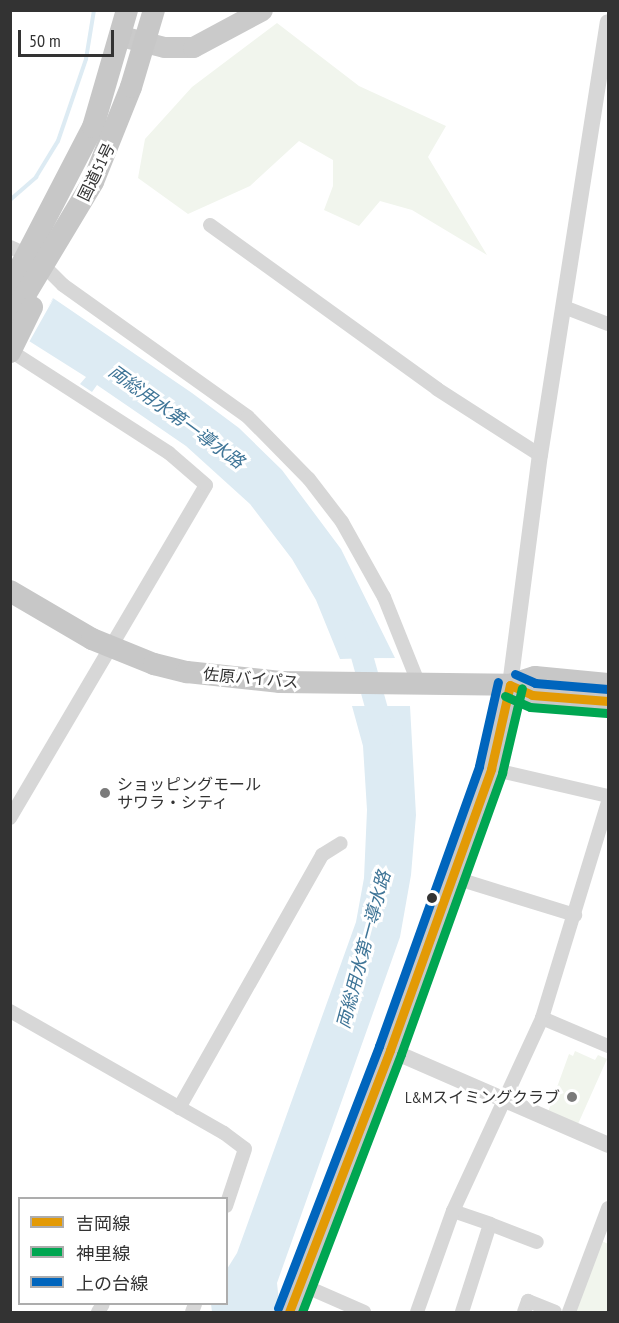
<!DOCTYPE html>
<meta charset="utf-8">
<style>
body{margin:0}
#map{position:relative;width:619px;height:1323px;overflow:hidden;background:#fff;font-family:"PT Sans Narrow","Noto Sans JP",sans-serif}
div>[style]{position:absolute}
.green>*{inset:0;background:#f1f5ed}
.water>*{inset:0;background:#ddebf3}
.pier>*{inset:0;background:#fff}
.stream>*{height:4px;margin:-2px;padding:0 2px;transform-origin:2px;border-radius:2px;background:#ddebf3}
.river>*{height:22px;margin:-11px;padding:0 11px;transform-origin:11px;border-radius:11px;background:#ddebf3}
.minor>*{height:14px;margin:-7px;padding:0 7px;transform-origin:7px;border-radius:7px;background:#d7d7d7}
.tertiary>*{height:16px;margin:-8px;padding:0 8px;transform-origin:8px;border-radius:8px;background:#d7d7d7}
.primary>*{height:21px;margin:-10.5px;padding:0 10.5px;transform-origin:10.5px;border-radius:10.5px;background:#cacaca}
.trunk>*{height:22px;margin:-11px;padding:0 11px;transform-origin:11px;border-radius:11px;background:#c7c7c7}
.bus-1>*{height:9px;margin:-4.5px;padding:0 4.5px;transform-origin:4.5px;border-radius:4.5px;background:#e39a05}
.bus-2>*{height:9px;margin:-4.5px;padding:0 4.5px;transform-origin:4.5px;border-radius:4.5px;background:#00a651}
.bus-3>*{height:9px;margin:-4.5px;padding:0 4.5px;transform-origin:4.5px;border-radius:4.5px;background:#0065bd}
.dots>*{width:16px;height:16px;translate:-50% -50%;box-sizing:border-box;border:3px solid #fff;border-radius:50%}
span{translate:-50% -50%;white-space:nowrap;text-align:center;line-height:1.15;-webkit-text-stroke:6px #fff;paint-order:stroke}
.street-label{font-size:16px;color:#333}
.poi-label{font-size:16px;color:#333}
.left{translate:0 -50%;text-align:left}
.right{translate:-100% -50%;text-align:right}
.water-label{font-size:18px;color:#3f7597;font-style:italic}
.frame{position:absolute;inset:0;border:12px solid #333;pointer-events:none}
.legend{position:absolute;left:18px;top:1197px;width:210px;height:108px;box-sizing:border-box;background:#fff;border:2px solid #adadad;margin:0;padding:8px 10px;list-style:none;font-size:18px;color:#333}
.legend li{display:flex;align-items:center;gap:12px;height:30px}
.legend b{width:30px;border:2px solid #adadad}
.scale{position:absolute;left:18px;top:30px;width:96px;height:27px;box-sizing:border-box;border:3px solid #333;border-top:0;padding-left:8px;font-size:18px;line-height:21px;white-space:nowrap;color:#333;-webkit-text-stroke:4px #fff;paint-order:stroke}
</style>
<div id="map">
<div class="green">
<i style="clip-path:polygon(277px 23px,359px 86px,446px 126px,428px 157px,487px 255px,412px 210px,380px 201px,359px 226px,324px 210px,333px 186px,333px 160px,299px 141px,250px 186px,188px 214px,138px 178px,145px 139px,192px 87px)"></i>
<i style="clip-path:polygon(575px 1051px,595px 1060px,598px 1055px,607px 1059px,578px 1124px,548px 1112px,569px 1054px,573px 1056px)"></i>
<i style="clip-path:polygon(598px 1239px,608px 1244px,608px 1312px,573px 1312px)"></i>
</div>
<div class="water">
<i style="clip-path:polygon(53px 298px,192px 393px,239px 428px,282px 470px,341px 549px,395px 658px,340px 659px,316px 600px,292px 559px,250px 504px,186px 446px,97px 385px,92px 392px,80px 384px,86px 377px,29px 341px)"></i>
<i style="clip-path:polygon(352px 706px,410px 706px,416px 815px,411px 875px,400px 937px,277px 1283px,279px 1302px,275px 1312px,212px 1312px,211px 1304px,226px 1304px,227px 1269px,237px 1253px,356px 922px,364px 878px,367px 810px,363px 746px)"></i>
</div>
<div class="pier">
<i style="clip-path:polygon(55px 296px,28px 344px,26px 339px)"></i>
<i style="clip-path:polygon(395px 658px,340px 662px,337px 659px,340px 659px)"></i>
<i style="clip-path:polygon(352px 703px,410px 703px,413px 706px,349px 706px)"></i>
</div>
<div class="stream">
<i style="left:10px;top:200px;width:35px;rotate:-41deg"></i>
<i style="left:36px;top:177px;width:42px;rotate:-58.6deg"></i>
<i style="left:58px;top:141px;width:87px;rotate:-71.1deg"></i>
<i style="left:86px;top:59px;width:50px;rotate:-80.7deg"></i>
</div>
<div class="river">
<i style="left:355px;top:631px;width:108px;rotate:74.4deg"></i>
</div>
<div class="minor">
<i style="left:210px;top:225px;width:280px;rotate:35.8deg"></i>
<i style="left:437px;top:389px;width:122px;rotate:32.7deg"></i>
<i style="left:10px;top:247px;width:20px;rotate:24deg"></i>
<i style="left:43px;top:265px;width:28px;rotate:45deg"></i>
<i style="left:63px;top:285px;width:227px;rotate:35.5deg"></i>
<i style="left:248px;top:417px;width:87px;rotate:45.5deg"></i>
<i style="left:309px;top:479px;width:54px;rotate:52.5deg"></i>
<i style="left:342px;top:522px;width:86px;rotate:60.8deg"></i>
<i style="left:384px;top:597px;width:92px;rotate:68.2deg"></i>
<i style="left:564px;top:307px;width:47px;rotate:21.1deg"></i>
<i style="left:491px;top:769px;width:120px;rotate:13deg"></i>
<i style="left:10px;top:818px;width:386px;rotate:-59.5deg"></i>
<i style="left:206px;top:485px;width:49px;rotate:-139.1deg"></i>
<i style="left:169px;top:453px;width:188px;rotate:-147.2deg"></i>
<i style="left:452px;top:877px;width:129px;rotate:17.2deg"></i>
<i style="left:10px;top:1011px;width:246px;rotate:29.7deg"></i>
<i style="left:224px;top:1133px;width:26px;rotate:37deg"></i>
<i style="left:245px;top:1149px;width:60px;rotate:108.4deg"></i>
<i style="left:542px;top:1018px;width:72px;rotate:23deg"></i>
<i style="left:179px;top:1108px;width:291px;rotate:-60.5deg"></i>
<i style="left:322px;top:855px;width:22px;rotate:-32deg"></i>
<i style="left:453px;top:1211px;width:39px;rotate:19deg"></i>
<i style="left:300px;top:1284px;width:70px;rotate:23.6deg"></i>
<i style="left:98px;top:1312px;width:9px;rotate:-58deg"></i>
<i style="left:192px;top:1312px;width:9px;rotate:-69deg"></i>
<i style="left:417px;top:1312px;width:107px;rotate:-70.4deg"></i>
<i style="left:453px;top:1211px;width:213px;rotate:-65.2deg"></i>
<i style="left:542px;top:1018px;width:226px;rotate:-73deg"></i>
<i style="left:462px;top:1312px;width:92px;rotate:-72.3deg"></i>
<i style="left:490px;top:1224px;width:50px;rotate:21deg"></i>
<i style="left:524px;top:1312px;width:12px;rotate:-70deg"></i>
<i style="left:528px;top:1301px;width:29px;rotate:22deg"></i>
<i style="left:569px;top:1312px;width:111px;rotate:-69.4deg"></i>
</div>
<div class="tertiary">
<i style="left:510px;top:685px;width:232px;rotate:-82.6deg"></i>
<i style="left:540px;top:455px;width:438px;rotate:-81.1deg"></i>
<i style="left:390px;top:1050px;width:238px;rotate:23.5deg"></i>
</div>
<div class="primary">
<i style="left:121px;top:36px;width:44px;rotate:14.3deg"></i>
<i style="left:164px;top:47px;width:29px"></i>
<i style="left:193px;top:47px;width:78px;rotate:-28.2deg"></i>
</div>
<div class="trunk">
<i style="left:10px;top:287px;width:180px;rotate:-62.6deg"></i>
<i style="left:93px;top:127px;width:122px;rotate:-73.8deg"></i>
<i style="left:10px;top:320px;width:161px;rotate:-59deg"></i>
<i style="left:93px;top:182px;width:102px;rotate:-68.2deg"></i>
<i style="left:131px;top:87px;width:80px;rotate:-73.4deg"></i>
<i style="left:10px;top:352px;width:50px;rotate:-63.9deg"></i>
<i style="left:10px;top:591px;width:95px;rotate:30.3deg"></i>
<i style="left:92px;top:639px;width:67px;rotate:22deg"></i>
<i style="left:154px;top:664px;width:34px;rotate:14deg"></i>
<i style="left:187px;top:672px;width:94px;rotate:6.1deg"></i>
<i style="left:280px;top:682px;width:230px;rotate:0.7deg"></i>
<i style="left:510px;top:685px;width:26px;rotate:-18deg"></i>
<i style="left:535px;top:677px;width:73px;rotate:5.5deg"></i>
<i style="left:510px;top:685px;width:24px;rotate:24deg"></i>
<i style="left:532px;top:695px;width:76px;rotate:4.5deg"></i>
<i style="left:289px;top:1312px;width:281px;rotate:-68.9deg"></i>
<i style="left:390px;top:1050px;width:299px;rotate:-70.2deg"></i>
<i style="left:491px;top:769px;width:86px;rotate:-77.3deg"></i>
</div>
<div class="bus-1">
<i style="left:510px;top:685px;width:24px;rotate:24deg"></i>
<i style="left:532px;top:695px;width:76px;rotate:4.5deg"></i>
<i style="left:289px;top:1312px;width:281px;rotate:-68.9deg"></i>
<i style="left:390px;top:1050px;width:299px;rotate:-70.2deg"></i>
<i style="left:491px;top:769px;width:86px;rotate:-77.3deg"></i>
</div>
<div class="bus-2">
<i style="left:505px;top:696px;width:27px;rotate:24deg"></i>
<i style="left:530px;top:707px;width:77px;rotate:4.5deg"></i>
<i style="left:302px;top:1312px;width:276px;rotate:-69deg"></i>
<i style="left:401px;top:1054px;width:299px;rotate:-70.2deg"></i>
<i style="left:502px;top:773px;width:87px;rotate:-76.8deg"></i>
</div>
<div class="bus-3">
<i style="left:515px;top:674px;width:22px;rotate:24deg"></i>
<i style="left:535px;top:683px;width:73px;rotate:4.7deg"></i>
<i style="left:278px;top:1308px;width:281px;rotate:-68.9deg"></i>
<i style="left:379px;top:1046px;width:297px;rotate:-70.3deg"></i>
<i style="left:479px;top:766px;width:86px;rotate:-77.3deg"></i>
</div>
<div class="dots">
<i style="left:105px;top:793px;background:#7a7a7a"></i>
<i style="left:432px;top:898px;background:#333"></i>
<i style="left:572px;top:1097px;background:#7a7a7a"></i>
</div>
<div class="street-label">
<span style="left:96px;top:172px;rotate:-64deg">国道51号</span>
<span style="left:251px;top:678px;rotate:5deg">佐原バイパス</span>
</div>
<div class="poi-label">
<span class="left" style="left:117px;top:793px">ショッピングモール<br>サワラ・シティ</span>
<span class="right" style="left:560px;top:1097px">L&amp;Mスイミングクラブ</span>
</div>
<div class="water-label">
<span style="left:176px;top:417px;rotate:36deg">両総用水第一導水路</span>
<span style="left:364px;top:950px;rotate:-75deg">両総用水第一導水路</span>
</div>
<div class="frame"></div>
<ul class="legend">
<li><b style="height:8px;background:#e39a05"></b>吉岡線</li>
<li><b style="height:8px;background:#00a651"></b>神里線</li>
<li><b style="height:8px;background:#0065bd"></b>上の台線</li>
</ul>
<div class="scale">50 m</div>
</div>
